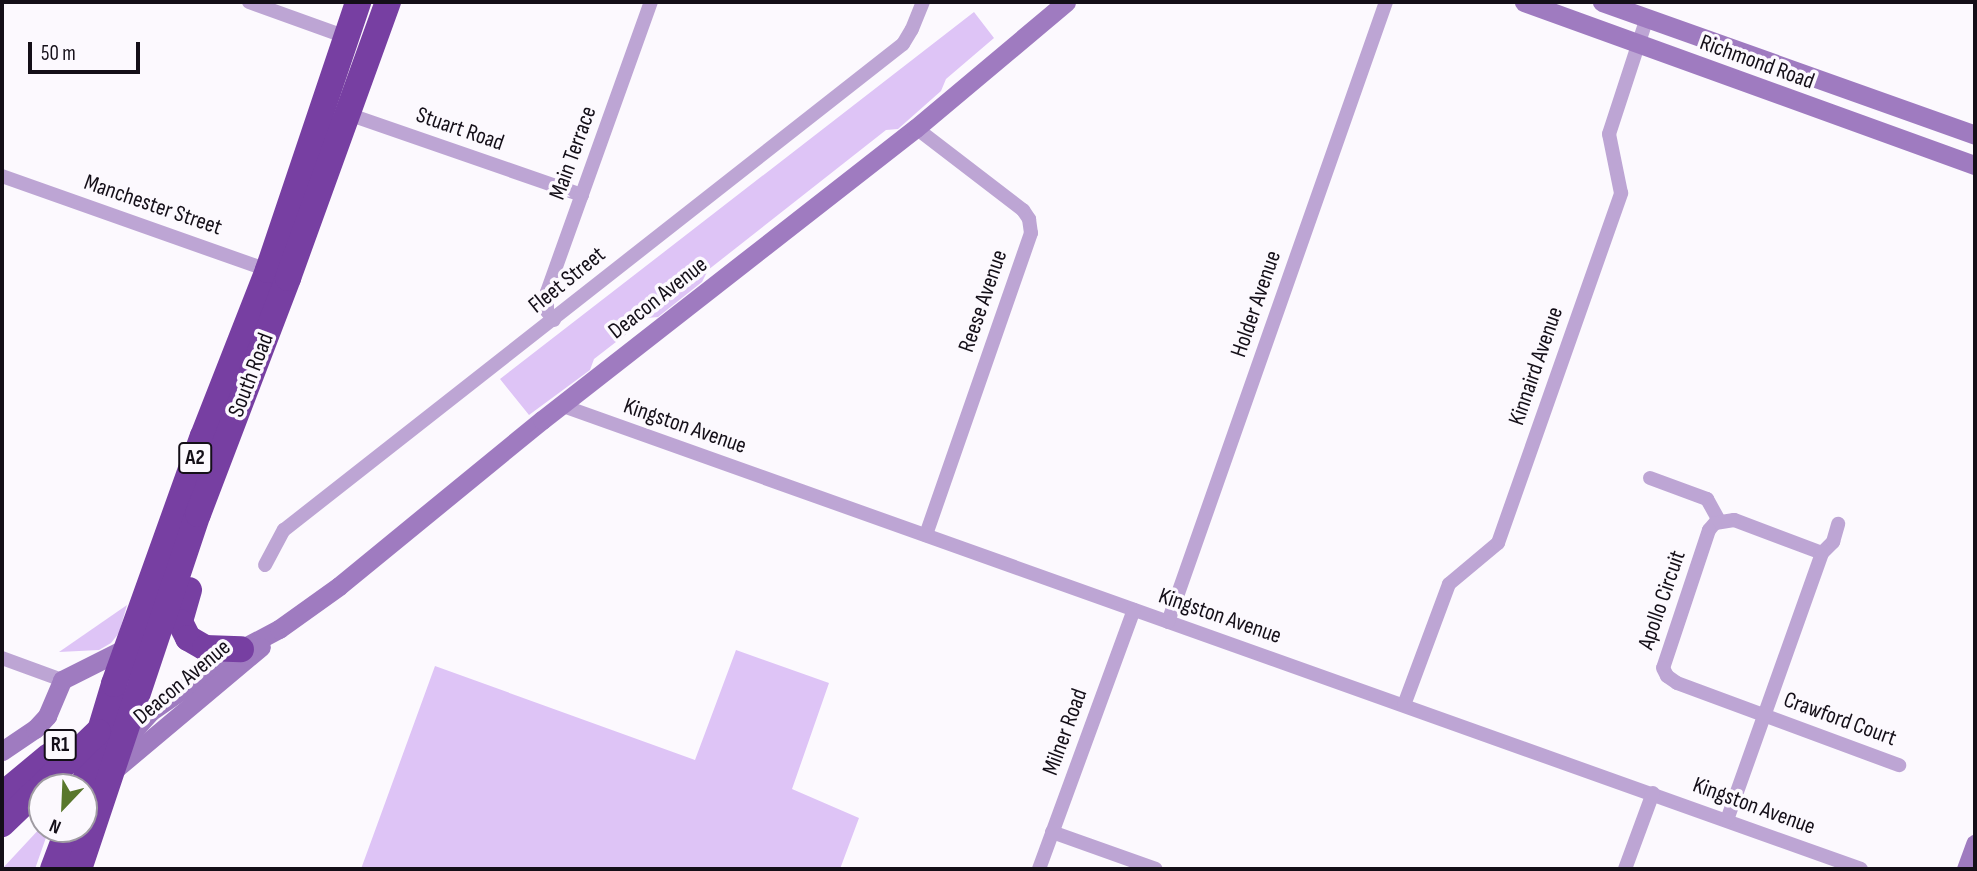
<!DOCTYPE html>
<style>
body{margin:0}
#map{position:relative;width:1977px;height:871px;overflow:hidden;background:#fcf9fe;font-family:"Sofia Sans Condensed",sans-serif}
div>[style]{position:absolute}
.green>*{inset:0;background:#dec4f6}
.street>*{height:14px;margin:-7px;padding:0 7px;transform-origin:7px;border-radius:7px;background:#bda5d4}
.secondary>*{height:19px;margin:-9.5px;padding:0 9.5px;transform-origin:9.5px;border-radius:9.5px;background:#9f7bc0}
.highway>*{height:26px;margin:-13px;padding:0 13px;transform-origin:13px;border-radius:13px;background:#773fa2}
span{translate:-50% -50%;white-space:nowrap;text-align:center;line-height:1.15;-webkit-text-stroke:7px #fcf9fe;paint-order:stroke}
.shield-label span{padding:2px 5px;background:#fcf9fe;border:2px solid;border-radius:5px;-webkit-text-stroke-width:0}
.shield-label{font-size:21px;color:#140f18;font-weight:700}
.street-label{font-size:23px;color:#140f18}
.frame{position:absolute;inset:0;border:4px solid #140f18;pointer-events:none}
.north{position:absolute;left:28px;top:773px;width:70px;height:70px;box-sizing:border-box;background:#fcf9fe;border:2px solid #9f9ba2;border-radius:50%;rotate:203deg;font-size:19px;font-weight:700;line-height:28px;text-align:center;color:#140f18}
.north::after{content:'';display:block;margin:auto;width:24px;height:32px;background:#59772c;clip-path:polygon(50% 0,100% 100%,50% 72%,0 100%)}
.scale{position:absolute;left:28px;top:42px;width:112px;height:32px;box-sizing:border-box;border:4px solid #140f18;border-top:0;padding-left:9px;font-size:21px;line-height:24px;white-space:nowrap;color:#140f18;-webkit-text-stroke:5px #fcf9fe;paint-order:stroke}
</style>
<div id="map">
<div class="green">
<i style="clip-path:polygon(974px 12px,994px 38px,946px 79px,941px 91px,898px 129px,886px 130px,708px 270px,702px 282px,658px 317px,647px 318px,594px 359px,590px 370px,529px 415px,500px 379px)"></i>
<i style="clip-path:polygon(127px 605px,119px 633px,111px 643px,99px 650px,59px 652px)"></i>
<i style="clip-path:polygon(736px 650px,829px 683px,792px 789px,859px 818px,840px 869px,361px 869px,435px 666px,695px 760px)"></i>
<i style="clip-path:polygon(42px 826px,42px 829px,49px 829px,35px 869px,2px 869px)"></i>
</div>
<div class="street">
<i style="left:249px;top:2px;width:106px;rotate:19.8deg"></i>
<i style="left:342px;top:112px;width:254px;rotate:19.1deg"></i>
<i style="left:916px;top:128px;width:135px;rotate:37.5deg"></i>
<i style="left:1023px;top:210px;width:11px;rotate:56deg"></i>
<i style="left:1029px;top:219px;width:14px;rotate:82deg"></i>
<i style="left:1031px;top:233px;width:320px;rotate:109.2deg"></i>
<i style="left:2px;top:176px;width:285px;rotate:19.5deg"></i>
<i style="left:554px;top:320px;width:11px;rotate:-128deg"></i>
<i style="left:547px;top:311px;width:19px;rotate:-90deg"></i>
<i style="left:547px;top:292px;width:308px;rotate:-70.3deg"></i>
<i style="left:563px;top:406px;width:1378px;rotate:19.63deg"></i>
<i style="left:1650px;top:478px;width:61px;rotate:20.2deg"></i>
<i style="left:1707px;top:499px;width:25px;rotate:61deg"></i>
<i style="left:1822px;top:553px;width:94px;rotate:-159.4deg"></i>
<i style="left:1734px;top:520px;width:19px;rotate:171deg"></i>
<i style="left:1715px;top:523px;width:9px;rotate:131deg"></i>
<i style="left:1709px;top:530px;width:145px;rotate:108.4deg"></i>
<i style="left:1663px;top:668px;width:9px;rotate:63deg"></i>
<i style="left:1667px;top:676px;width:12px;rotate:35deg"></i>
<i style="left:1677px;top:683px;width:237px;rotate:20.3deg"></i>
<i style="left:265px;top:565px;width:40px;rotate:-62deg"></i>
<i style="left:284px;top:530px;width:787px;rotate:-38.14deg"></i>
<i style="left:903px;top:44px;width:17px;rotate:-59deg"></i>
<i style="left:912px;top:29px;width:29px;rotate:-68deg"></i>
<i style="left:1168px;top:622px;width:657px;rotate:-70.63deg"></i>
<i style="left:2px;top:658px;width:64px;rotate:20.1deg"></i>
<i style="left:1404px;top:705px;width:129px;rotate:-69.6deg"></i>
<i style="left:1449px;top:584px;width:64px;rotate:-39.9deg"></i>
<i style="left:1498px;top:543px;width:371px;rotate:-70.6deg"></i>
<i style="left:1621px;top:193px;width:60px;rotate:-101.5deg"></i>
<i style="left:1609px;top:134px;width:122px;rotate:-71.9deg"></i>
<i style="left:1727px;top:820px;width:283px;rotate:-70.4deg"></i>
<i style="left:1822px;top:553px;width:16px;rotate:-45deg"></i>
<i style="left:1833px;top:542px;width:19px;rotate:-74deg"></i>
<i style="left:1052px;top:832px;width:110px;rotate:19.6deg"></i>
<i style="left:1039px;top:869px;width:276px;rotate:-69.9deg"></i>
<i style="left:1625px;top:869px;width:81px;rotate:-69.8deg"></i>
</div>
<div class="secondary">
<i style="left:1524px;top:2px;width:480px;rotate:19.9deg"></i>
<i style="left:1602px;top:2px;width:396px;rotate:19.6deg"></i>
<i style="left:126px;top:739px;width:36px;rotate:-48deg"></i>
<i style="left:150px;top:712px;width:111px;rotate:-34.7deg"></i>
<i style="left:241px;top:649px;width:43px;rotate:-27.8deg"></i>
<i style="left:279px;top:629px;width:74px;rotate:-35.6deg"></i>
<i style="left:339px;top:586px;width:262px;rotate:-39.3deg"></i>
<i style="left:542px;top:420px;width:474px;rotate:-38deg"></i>
<i style="left:916px;top:128px;width:196px;rotate:-40deg"></i>
<i style="left:2px;top:751px;width:40px;rotate:-34deg"></i>
<i style="left:35px;top:729px;width:18px;rotate:-47deg"></i>
<i style="left:47px;top:716px;width:39px;rotate:-67deg"></i>
<i style="left:62px;top:680px;width:74px;rotate:-26.6deg"></i>
<i style="left:113px;top:771px;width:193px;rotate:-40deg"></i>
<i style="left:1966px;top:869px;width:27px;rotate:-70deg"></i>
</div>
<div class="highway">
<i style="left:189px;top:590px;width:33px;rotate:106deg"></i>
<i style="left:180px;top:622px;width:18px;rotate:63deg"></i>
<i style="left:188px;top:638px;width:20px;rotate:30deg"></i>
<i style="left:205px;top:648px;width:36px;rotate:2deg"></i>
<i style="left:83px;top:787px;width:108px;rotate:-73.2deg"></i>
<i style="left:114px;top:684px;width:263px;rotate:-70.3deg"></i>
<i style="left:203px;top:436px;width:178px;rotate:-68.6deg"></i>
<i style="left:268px;top:270px;width:283px;rotate:-71.4deg"></i>
<i style="left:2px;top:795px;width:61px;rotate:-39.7deg"></i>
<i style="left:2px;top:824px;width:133px;rotate:-43.8deg"></i>
<i style="left:53px;top:869px;width:43px;rotate:-69.4deg"></i>
<i style="left:79px;top:869px;width:374px;rotate:-71.5deg"></i>
<i style="left:198px;top:514px;width:253px;rotate:-69.1deg"></i>
<i style="left:288px;top:278px;width:294px;rotate:-70.1deg"></i>
</div>
<div class="shield-label">
<span style="left:195px;top:458px">A2</span>
<span style="left:60px;top:745px">R1</span>
</div>
<div class="street-label">
<span style="left:1757px;top:62px;rotate:20deg">Richmond Road</span>
<span style="left:460px;top:129px;rotate:19deg">Stuart Road</span>
<span style="left:573px;top:153px;rotate:-70deg">Main Terrace</span>
<span style="left:153px;top:205px;rotate:19deg">Manchester Street</span>
<span style="left:567px;top:280px;rotate:-39deg">Fleet Street</span>
<span style="left:658px;top:298px;rotate:-38deg">Deacon Avenue</span>
<span style="left:983px;top:301px;rotate:-71deg">Reese Avenue</span>
<span style="left:1256px;top:304px;rotate:-71deg">Holder Avenue</span>
<span style="left:1536px;top:366px;rotate:-71deg">Kinnaird Avenue</span>
<span style="left:251px;top:375px;rotate:-69deg">South Road</span>
<span style="left:685px;top:426px;rotate:19deg">Kingston Avenue</span>
<span style="left:1662px;top:600px;rotate:-71deg">Apollo Circuit</span>
<span style="left:1220px;top:616px;rotate:19deg">Kingston Avenue</span>
<span style="left:182px;top:682px;rotate:-40deg">Deacon Avenue</span>
<span style="left:1840px;top:719px;rotate:20deg">Crawford Court</span>
<span style="left:1065px;top:732px;rotate:-70deg">Milner Road</span>
<span style="left:1754px;top:806px;rotate:20deg">Kingston Avenue</span>
</div>
<div class="frame"></div>
<div class="north">N</div>
<div class="scale">50 m</div>
</div>
